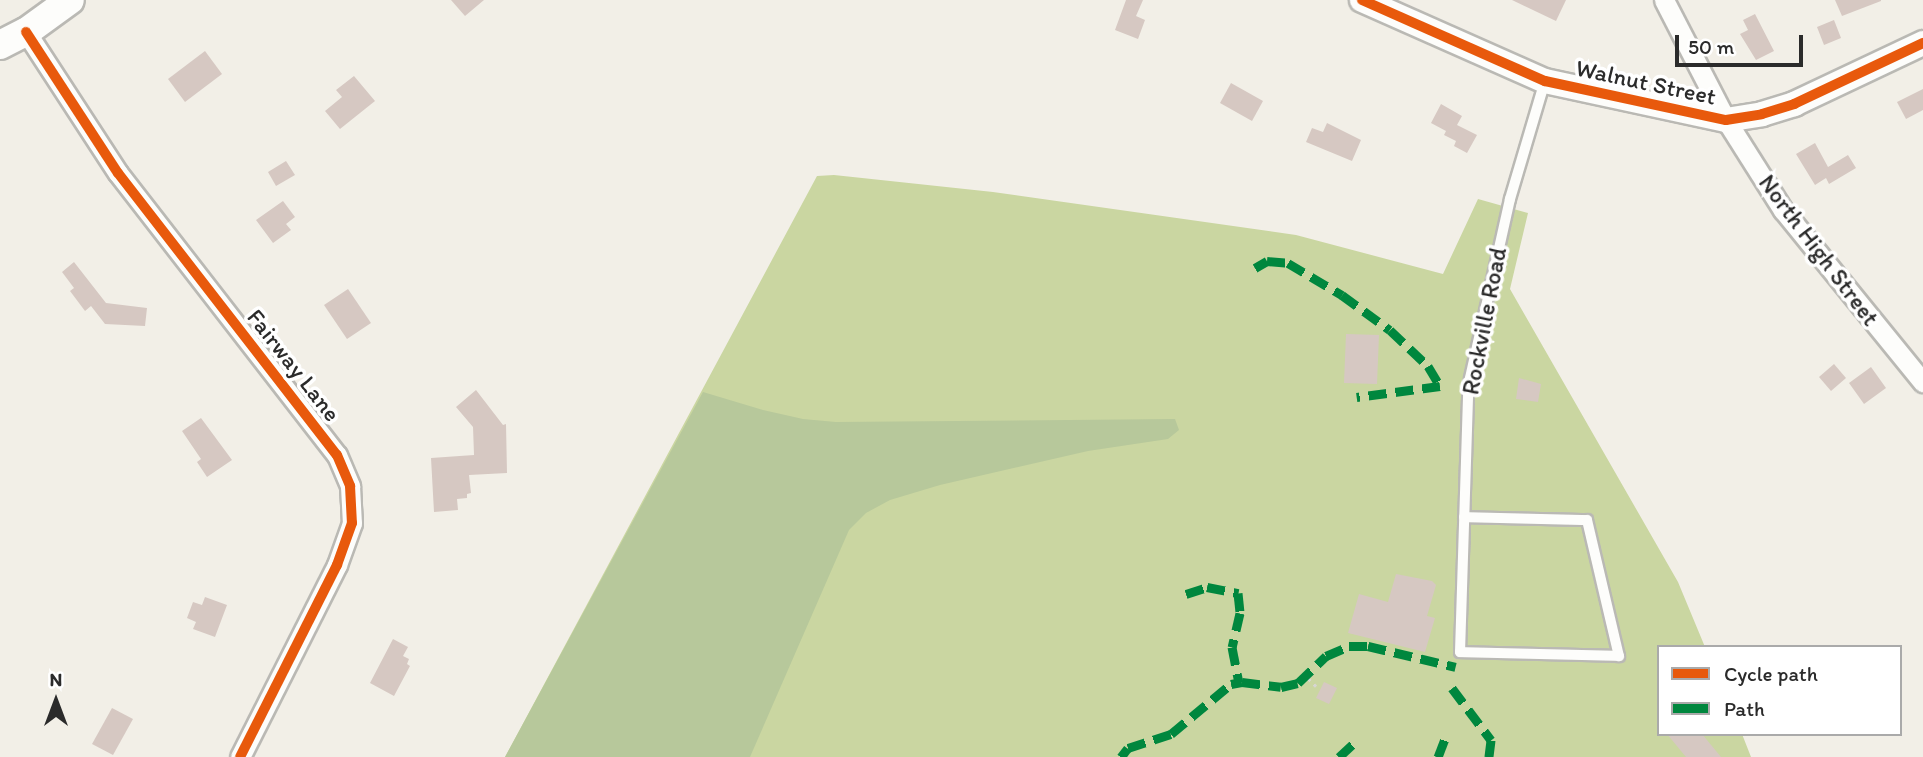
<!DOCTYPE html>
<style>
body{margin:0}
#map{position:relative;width:1923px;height:757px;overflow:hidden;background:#f2efe7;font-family:Itim,sans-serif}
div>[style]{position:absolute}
.green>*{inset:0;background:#cad6a1}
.forest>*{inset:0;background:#b7c89b}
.building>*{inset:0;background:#d6c8c2}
.path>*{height:2.5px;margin-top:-1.25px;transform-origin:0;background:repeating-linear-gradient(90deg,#d7d6d3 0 5px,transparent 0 10px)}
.roads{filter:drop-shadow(2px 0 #bab9b4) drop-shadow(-2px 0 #bab9b4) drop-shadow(0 2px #bab9b4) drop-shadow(0 -2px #bab9b4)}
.service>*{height:10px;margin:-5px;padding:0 5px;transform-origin:5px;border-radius:5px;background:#fdfdfb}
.minor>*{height:19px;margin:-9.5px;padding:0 9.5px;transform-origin:9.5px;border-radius:9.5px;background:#fdfdfb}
.tertiary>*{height:24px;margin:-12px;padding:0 12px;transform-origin:12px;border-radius:12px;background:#fdfdfb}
.secondary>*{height:28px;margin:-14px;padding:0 14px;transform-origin:14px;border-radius:14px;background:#fdfdfb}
.quiet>*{height:9px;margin-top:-4.5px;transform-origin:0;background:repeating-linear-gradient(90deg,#00873e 0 18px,transparent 0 27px)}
.cycleway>*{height:10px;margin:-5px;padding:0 5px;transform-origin:5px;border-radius:5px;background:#e8590c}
span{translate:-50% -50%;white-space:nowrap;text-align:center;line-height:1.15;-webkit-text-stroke:7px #fff;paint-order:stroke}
.street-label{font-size:24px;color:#2b2b2b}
.legend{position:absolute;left:1657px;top:645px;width:245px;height:91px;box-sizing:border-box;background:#fff;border:2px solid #aaa;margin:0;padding:9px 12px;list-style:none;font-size:21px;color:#2b2b2b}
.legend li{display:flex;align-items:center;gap:14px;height:35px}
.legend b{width:35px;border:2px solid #aaa}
.north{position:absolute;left:21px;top:666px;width:70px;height:70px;-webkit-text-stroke:5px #fff;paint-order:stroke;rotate:0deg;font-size:19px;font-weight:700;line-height:28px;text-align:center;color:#2b2b2b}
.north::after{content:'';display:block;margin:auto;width:24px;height:32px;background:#2b2b2b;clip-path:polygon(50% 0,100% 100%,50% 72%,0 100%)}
.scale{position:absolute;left:1675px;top:35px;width:128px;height:32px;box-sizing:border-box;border:4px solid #2b2b2b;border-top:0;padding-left:9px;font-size:21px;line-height:24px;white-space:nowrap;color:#2b2b2b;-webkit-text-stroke:5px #fff;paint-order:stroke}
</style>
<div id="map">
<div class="green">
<i style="clip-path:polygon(834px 175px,993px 192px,1296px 235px,1443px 274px,1478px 199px,1528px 213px,1510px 289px,1678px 582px,1705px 647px,1659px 647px,1659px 734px,1742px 734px,1751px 757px,505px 757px,817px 176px)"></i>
</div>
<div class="forest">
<i style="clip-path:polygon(703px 392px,763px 410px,803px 419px,836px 422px,1175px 419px,1179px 430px,1168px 439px,1088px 451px,940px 485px,890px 500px,866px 513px,849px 530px,750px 757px,505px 757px)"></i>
</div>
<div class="building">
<i style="clip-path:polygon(451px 0,484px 0,465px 16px)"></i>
<i style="clip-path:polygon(1126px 0,1143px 0,1136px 16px,1145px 20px,1138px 39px,1115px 30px)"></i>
<i style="clip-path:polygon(1512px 0,1566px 0,1556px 21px)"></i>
<i style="clip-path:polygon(1835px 0,1881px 0,1881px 1px,1842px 16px)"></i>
<i style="clip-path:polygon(1755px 14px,1774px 51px,1756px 60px,1740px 34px,1748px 30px,1743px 20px)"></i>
<i style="clip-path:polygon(1834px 20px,1841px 38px,1824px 45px,1817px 27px)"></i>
<i style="clip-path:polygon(205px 51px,222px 74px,185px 102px,168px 79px)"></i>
<i style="clip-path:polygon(354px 76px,375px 101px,340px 129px,325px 111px,342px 97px,336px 90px)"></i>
<i style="clip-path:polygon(1231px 83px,1263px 101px,1252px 121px,1220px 103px)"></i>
<i style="clip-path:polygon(1923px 89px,1923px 110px,1906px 119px,1897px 102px)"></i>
<i style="clip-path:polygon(1441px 104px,1462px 116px,1457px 125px,1477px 135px,1467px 153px,1454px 146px,1456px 141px,1444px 135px,1446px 131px,1431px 123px)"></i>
<i style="clip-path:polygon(1327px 123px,1361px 140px,1352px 161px,1306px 142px,1312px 128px,1323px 132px)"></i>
<i style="clip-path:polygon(1815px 143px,1828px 167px,1848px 155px,1856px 168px,1829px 184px,1826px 178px,1815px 185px,1796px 154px)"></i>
<i style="clip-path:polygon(286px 161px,295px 175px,276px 186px,268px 172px)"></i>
<i style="clip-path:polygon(283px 201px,295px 217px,286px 224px,291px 230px,273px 243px,256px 220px)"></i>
<i style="clip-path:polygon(74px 262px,106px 303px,147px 308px,145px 326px,105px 324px,91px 306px,85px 311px,70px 291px,74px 288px,62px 272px)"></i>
<i style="clip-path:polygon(348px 289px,371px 323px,347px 339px,324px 305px)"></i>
<i style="clip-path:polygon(1346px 334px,1379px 335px,1377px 384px,1344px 383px)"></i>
<i style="clip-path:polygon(1834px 364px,1846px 378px,1831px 391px,1819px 377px)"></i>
<i style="clip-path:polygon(1871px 367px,1886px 388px,1864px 404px,1849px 383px)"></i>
<i style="clip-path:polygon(1519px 378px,1541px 384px,1538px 402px,1516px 399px)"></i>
<i style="clip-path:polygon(476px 390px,503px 425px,506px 424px,507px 473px,469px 475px,471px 493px,467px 494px,467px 498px,457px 499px,458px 510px,434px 512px,431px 458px,474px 455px,473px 427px,456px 407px)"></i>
<i style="clip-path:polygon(201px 418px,232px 460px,207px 477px,197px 462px,201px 459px,182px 431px)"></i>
<i style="clip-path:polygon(1396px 574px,1432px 581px,1436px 585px,1427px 616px,1435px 618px,1425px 652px,1348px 633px,1359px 594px,1388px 602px)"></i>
<i style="clip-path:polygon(205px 597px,227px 605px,215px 637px,193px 629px,196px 622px,187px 618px,193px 602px,202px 605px)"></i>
<i style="clip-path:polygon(393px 639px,408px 647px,403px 656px,409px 659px,407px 664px,410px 666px,394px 696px,370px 683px)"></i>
<i style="clip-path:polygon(1324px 682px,1337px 688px,1329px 704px,1316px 698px)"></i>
<i style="clip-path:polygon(112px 708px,133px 719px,113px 755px,92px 744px)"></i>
<i style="clip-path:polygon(1667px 734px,1702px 734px,1721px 757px,1686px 757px)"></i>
</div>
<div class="path">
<i style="left:1307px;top:677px;width:13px;rotate:45deg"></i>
</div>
<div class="roads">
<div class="service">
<i style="left:1464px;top:517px;width:123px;rotate:1.4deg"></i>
<i style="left:1587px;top:520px;width:140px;rotate:76.8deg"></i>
<i style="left:1619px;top:656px;width:159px;rotate:-178.6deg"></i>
<i style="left:1460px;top:652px;width:259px;rotate:-88.2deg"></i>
<i style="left:1468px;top:393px;width:15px;rotate:-82deg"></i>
<i style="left:1470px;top:378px;width:183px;rotate:-77.4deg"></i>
<i style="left:1510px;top:199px;width:123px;rotate:-73.5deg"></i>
</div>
<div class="minor">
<i style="left:1664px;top:0;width:135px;rotate:62.7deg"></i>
<i style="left:1726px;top:120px;width:107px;rotate:57.7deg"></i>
<i style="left:1783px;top:210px;width:222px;rotate:50.9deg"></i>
<i style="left:26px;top:32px;width:168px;rotate:56.9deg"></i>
<i style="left:118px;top:173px;width:357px;rotate:52.2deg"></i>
<i style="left:337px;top:455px;width:34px;rotate:67deg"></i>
<i style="left:350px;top:486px;width:37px;rotate:87deg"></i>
<i style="left:352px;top:523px;width:45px;rotate:109.7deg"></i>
<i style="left:337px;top:565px;width:215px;rotate:116.8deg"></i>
</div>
<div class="tertiary">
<i style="left:1362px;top:0;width:200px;rotate:23.9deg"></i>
<i style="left:1545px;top:81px;width:185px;rotate:12.2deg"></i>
<i style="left:1726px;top:120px;width:36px;rotate:-9deg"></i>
<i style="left:1762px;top:114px;width:34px;rotate:-17deg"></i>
<i style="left:1794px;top:104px;width:143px;rotate:-25.3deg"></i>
</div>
<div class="secondary">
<i style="left:0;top:45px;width:29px;rotate:-27deg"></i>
<i style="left:26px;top:32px;width:54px;rotate:-36deg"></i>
</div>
</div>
<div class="quiet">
<i style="left:1255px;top:268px;width:14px;rotate:-30deg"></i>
<i style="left:1267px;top:261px;width:21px;rotate:5deg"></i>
<i style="left:1288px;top:263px;width:63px;rotate:30.7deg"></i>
<i style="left:1342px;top:295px;width:59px;rotate:36.1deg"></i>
<i style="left:1390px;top:330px;width:52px;rotate:43.5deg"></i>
<i style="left:1428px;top:366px;width:23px;rotate:59deg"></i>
<i style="left:1440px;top:386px;width:84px;rotate:172.5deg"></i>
<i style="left:1186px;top:594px;width:22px;rotate:-18deg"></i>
<i style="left:1207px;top:587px;width:32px;rotate:11deg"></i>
<i style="left:1238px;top:593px;width:20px;rotate:84deg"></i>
<i style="left:1240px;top:613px;width:35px;rotate:103deg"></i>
<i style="left:1232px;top:647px;width:36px;rotate:79deg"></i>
<i style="left:1452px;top:688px;width:65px;rotate:53.1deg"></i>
<i style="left:1491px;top:740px;width:17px;rotate:97deg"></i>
<i style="left:1121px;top:757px;width:11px;rotate:-52deg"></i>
<i style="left:1128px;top:748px;width:45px;rotate:-18deg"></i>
<i style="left:1171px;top:734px;width:78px;rotate:-39.8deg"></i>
<i style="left:1231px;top:684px;width:11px;rotate:-10deg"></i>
<i style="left:1242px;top:682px;width:39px;rotate:7deg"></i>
<i style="left:1281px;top:687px;width:17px;rotate:-13deg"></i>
<i style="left:1298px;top:683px;width:39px;rotate:-44deg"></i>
<i style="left:1326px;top:656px;width:25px;rotate:-23deg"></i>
<i style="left:1349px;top:646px;width:19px"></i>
<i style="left:1368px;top:646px;width:90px;rotate:13.4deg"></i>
<i style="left:1339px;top:757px;width:25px;rotate:-43deg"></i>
<i style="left:1438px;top:757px;width:19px;rotate:-69deg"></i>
</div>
<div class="cycleway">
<i style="left:1362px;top:0;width:200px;rotate:23.9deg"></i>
<i style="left:1545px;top:81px;width:185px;rotate:12.2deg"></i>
<i style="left:1726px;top:120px;width:36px;rotate:-9deg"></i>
<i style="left:1762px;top:114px;width:34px;rotate:-17deg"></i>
<i style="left:1794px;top:104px;width:143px;rotate:-25.3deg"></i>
<i style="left:26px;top:32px;width:168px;rotate:56.9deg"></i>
<i style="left:118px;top:173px;width:357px;rotate:52.2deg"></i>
<i style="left:337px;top:455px;width:34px;rotate:67deg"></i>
<i style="left:350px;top:486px;width:37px;rotate:87deg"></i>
<i style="left:352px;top:523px;width:45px;rotate:109.7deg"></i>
<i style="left:337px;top:565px;width:215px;rotate:116.8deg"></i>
</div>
<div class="street-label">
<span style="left:1646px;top:82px;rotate:12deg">Walnut Street</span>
<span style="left:1819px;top:250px;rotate:53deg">North High Street</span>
<span style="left:1484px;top:321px;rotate:-79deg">Rockville Road</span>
<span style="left:294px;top:365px;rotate:52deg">Fairway Lane</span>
</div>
<ul class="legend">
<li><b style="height:9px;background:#e8590c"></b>Cycle path</li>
<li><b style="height:9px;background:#00873e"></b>Path</li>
</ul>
<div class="north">N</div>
<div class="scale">50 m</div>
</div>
